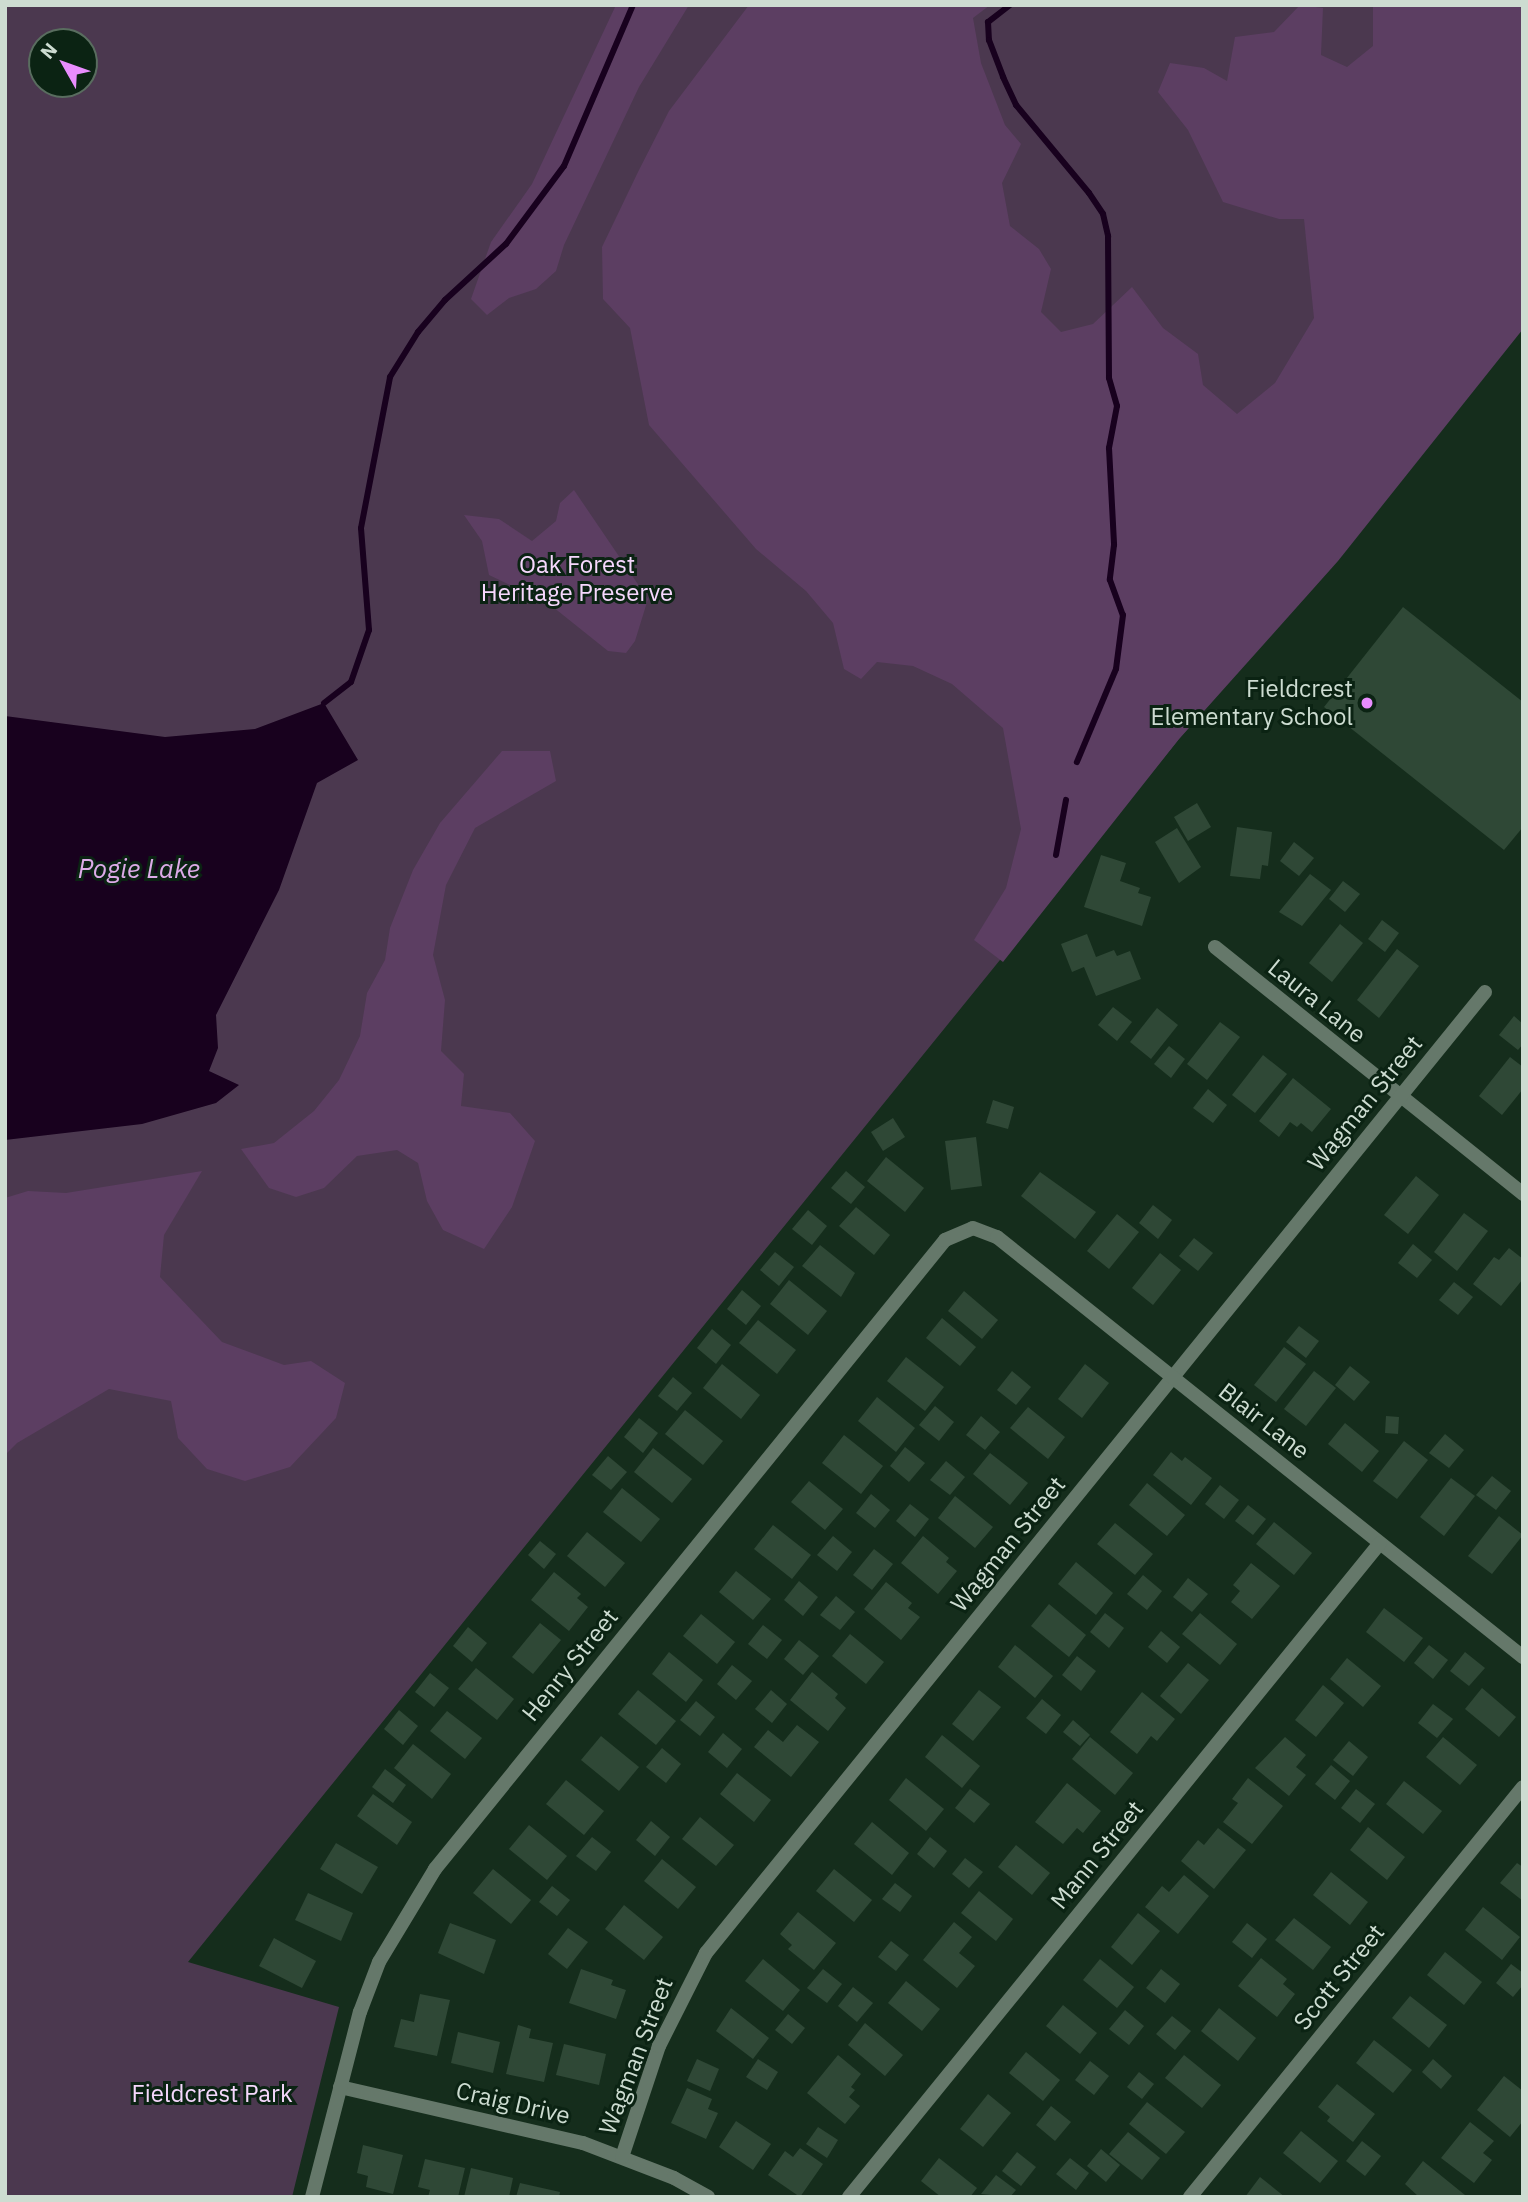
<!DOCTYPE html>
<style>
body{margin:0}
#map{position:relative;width:1528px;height:2202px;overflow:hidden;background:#152d1c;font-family:"IBM Plex Sans",sans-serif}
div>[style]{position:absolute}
.green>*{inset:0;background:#4b384f}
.forest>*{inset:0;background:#5c3e62}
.water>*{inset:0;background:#18011e}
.stream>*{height:6px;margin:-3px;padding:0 3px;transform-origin:3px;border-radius:3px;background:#18011e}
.building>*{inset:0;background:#2f4836}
.street>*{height:14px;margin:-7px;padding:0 7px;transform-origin:7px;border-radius:7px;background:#65786a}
.dots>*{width:19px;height:19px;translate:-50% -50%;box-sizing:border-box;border:4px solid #0b2313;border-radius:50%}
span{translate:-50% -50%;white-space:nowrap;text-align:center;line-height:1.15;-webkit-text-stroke:6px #0b2313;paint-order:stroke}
.park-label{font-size:24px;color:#f6d8fd}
.poi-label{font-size:24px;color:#cddcd1}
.right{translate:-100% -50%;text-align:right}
.street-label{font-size:24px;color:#cddcd1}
.water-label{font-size:26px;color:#ddabe8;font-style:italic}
.frame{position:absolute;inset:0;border:7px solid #cddcd1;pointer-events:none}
.north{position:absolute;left:28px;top:28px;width:70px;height:70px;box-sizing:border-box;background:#0b2313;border:2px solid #596d5f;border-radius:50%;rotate:310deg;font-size:19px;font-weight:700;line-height:28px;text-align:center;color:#cddcd1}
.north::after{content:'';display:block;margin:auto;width:24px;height:32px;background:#e98dfe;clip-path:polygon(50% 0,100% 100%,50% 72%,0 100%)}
</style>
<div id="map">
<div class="green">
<i style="clip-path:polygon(evenodd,5px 5px,1523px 5px,1242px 667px,1179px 739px,188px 1962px,339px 2007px,292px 2197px,5px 2197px,5px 5px,42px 42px,84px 42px,84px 84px,42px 84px,42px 42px)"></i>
</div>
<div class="forest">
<i style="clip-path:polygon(616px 5px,689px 5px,639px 87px,564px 245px,556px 271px,536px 289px,509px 298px,487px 315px,471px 299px,491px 242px,532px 184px)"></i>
<i style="clip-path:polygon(749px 5px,990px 5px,973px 18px,981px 63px,1005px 125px,1021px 144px,1002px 183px,1010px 226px,1039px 249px,1051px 269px,1041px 312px,1061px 332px,1093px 324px,1132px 287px,1163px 328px,1198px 354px,1203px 385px,1237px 414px,1275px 383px,1314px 318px,1304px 219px,1279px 219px,1223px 202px,1188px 130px,1158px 92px,1170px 63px,1204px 68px,1227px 81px,1235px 37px,1274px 32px,1300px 5px,1323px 8px,1321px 55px,1347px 67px,1373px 46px,1373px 5px,1523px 5px,1523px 329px,1338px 561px,1179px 739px,1003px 962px,974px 940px,1006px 888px,1021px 829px,1003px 728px,952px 684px,913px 666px,877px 662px,861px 679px,844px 669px,833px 623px,806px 591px,756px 549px,649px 425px,630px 328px,603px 299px,602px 247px,638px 172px,669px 111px)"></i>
<i style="clip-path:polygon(574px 490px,648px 599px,635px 641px,626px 653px,608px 651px,548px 603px,489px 575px,482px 541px,464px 515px,499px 519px,532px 541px,556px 521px,560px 503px)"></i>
<i style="clip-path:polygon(502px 751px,550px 751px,556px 781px,475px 828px,446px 885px,433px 955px,445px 1000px,441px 1051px,464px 1074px,461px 1106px,510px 1113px,535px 1141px,512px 1207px,484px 1249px,443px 1230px,427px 1201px,418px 1163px,397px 1150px,357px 1156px,324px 1188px,296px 1197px,269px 1188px,241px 1149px,274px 1143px,314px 1111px,339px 1080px,360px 1036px,367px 993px,385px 960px,390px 928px,413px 870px,440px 823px)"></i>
<i style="clip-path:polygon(202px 1171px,164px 1235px,160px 1277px,222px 1342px,284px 1365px,311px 1361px,345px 1383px,336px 1418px,290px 1467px,245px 1481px,207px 1469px,178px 1438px,171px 1401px,109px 1389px,17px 1443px,5px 1455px,5px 1198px,28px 1191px,66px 1193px)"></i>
</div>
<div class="water">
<i style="clip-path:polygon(324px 703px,358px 760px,317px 783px,279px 890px,216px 1015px,218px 1048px,209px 1071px,239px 1085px,216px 1103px,142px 1124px,5px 1140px,5px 716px,165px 737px,255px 729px)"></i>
</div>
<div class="stream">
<i style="left:1010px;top:5px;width:28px;rotate:142deg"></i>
<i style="left:988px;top:22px;width:18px;rotate:87deg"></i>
<i style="left:989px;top:40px;width:40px;rotate:69deg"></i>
<i style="left:1003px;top:77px;width:31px;rotate:65deg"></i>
<i style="left:1016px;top:105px;width:114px;rotate:50.3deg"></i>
<i style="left:1089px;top:193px;width:25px;rotate:56deg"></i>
<i style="left:1103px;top:214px;width:23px;rotate:77deg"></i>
<i style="left:1108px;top:236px;width:142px;rotate:89.6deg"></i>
<i style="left:1109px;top:378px;width:29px;rotate:74deg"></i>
<i style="left:1117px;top:406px;width:43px;rotate:100.8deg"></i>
<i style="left:1109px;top:448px;width:97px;rotate:87deg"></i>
<i style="left:1114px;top:545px;width:35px;rotate:97deg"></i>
<i style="left:1110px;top:580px;width:37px;rotate:70deg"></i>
<i style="left:1123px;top:615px;width:54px;rotate:97.4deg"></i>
<i style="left:1116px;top:669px;width:101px;rotate:112.8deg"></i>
<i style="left:324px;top:703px;width:34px;rotate:-38deg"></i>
<i style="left:351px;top:682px;width:55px;rotate:-70.9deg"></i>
<i style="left:369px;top:630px;width:102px;rotate:-94.5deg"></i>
<i style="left:361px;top:528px;width:154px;rotate:-79.1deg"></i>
<i style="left:390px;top:377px;width:53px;rotate:-58.1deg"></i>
<i style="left:418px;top:332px;width:42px;rotate:-49.8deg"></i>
<i style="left:445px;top:300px;width:83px;rotate:-42.6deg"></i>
<i style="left:506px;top:244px;width:97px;rotate:-53.4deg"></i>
<i style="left:564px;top:166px;width:175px;rotate:-66.8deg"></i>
<i style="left:1056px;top:855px;width:56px;rotate:-79.7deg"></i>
</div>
<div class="building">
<i style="clip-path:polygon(1403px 607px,1523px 702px,1523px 827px,1504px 850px,1324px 707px)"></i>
<i style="clip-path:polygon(1197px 803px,1211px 827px,1188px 841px,1174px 817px)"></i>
<i style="clip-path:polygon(1237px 827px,1272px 832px,1268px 866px,1262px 865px,1260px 879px,1230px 876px)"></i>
<i style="clip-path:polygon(1177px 828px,1201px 867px,1179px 883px,1155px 842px)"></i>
<i style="clip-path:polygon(1294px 842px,1314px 858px,1299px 876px,1280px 861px)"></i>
<i style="clip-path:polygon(1101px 855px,1126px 863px,1120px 881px,1140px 888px,1138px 893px,1151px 897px,1142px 926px,1084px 907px)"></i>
<i style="clip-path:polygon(1310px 874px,1331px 890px,1302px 926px,1279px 912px)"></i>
<i style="clip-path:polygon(1343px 881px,1360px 894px,1345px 912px,1329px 899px)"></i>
<i style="clip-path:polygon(1382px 920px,1399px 933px,1385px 952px,1368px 939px)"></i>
<i style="clip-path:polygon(1340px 924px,1363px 943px,1332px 982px,1309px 963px)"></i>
<i style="clip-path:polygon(1087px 934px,1096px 957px,1114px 950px,1117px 956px,1130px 951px,1141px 979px,1096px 996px,1084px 967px,1072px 972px,1061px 944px)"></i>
<i style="clip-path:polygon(1397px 949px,1419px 966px,1379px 1018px,1357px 1000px)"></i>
<i style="clip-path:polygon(1113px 1007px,1132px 1022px,1117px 1041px,1098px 1025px)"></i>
<i style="clip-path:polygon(1157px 1008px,1178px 1025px,1151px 1059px,1130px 1042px)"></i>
<i style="clip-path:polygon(1514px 1016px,1523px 1024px,1523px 1044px,1518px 1050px,1499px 1035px)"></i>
<i style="clip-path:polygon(1220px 1022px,1240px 1037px,1207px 1080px,1187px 1064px)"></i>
<i style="clip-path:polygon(1169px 1046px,1185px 1059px,1171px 1078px,1154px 1064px)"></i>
<i style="clip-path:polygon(1263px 1055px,1287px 1074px,1255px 1113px,1232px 1095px)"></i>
<i style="clip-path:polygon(1510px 1057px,1523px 1067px,1523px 1089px,1502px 1115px,1479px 1096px)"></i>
<i style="clip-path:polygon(1293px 1078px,1331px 1109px,1312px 1132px,1301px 1123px,1297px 1127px,1290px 1122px,1279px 1137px,1259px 1121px)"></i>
<i style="clip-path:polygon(1208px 1089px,1227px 1105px,1213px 1123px,1193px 1108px)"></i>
<i style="clip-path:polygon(993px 1100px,1014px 1107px,1008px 1129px,986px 1123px)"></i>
<i style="clip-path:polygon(893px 1118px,905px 1137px,883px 1151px,871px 1132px)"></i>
<i style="clip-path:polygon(976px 1137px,982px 1186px,951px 1190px,945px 1141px)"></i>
<i style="clip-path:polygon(886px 1157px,924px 1188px,905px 1212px,867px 1181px)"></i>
<i style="clip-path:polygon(846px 1171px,865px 1187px,851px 1204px,831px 1188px)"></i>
<i style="clip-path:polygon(1040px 1172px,1096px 1212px,1075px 1239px,1021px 1196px)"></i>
<i style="clip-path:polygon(1416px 1176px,1439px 1195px,1408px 1234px,1384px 1215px)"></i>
<i style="clip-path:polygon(1153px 1205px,1172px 1220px,1158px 1239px,1139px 1223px)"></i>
<i style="clip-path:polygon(856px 1207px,890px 1235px,874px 1255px,839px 1226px)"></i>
<i style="clip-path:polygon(808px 1210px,827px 1226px,812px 1245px,792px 1229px)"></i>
<i style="clip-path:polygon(1464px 1213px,1488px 1231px,1457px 1271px,1434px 1252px)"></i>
<i style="clip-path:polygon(1117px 1214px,1139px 1232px,1109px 1269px,1087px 1251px)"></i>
<i style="clip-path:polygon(1194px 1238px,1213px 1253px,1198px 1271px,1179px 1256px)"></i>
<i style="clip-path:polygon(1413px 1244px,1432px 1260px,1417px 1278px,1398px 1263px)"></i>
<i style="clip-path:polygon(820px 1245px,855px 1273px,841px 1297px,802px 1266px)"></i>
<i style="clip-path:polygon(1509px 1248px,1523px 1259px,1523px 1279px,1501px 1306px,1473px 1284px,1494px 1257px,1499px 1260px)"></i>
<i style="clip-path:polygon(775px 1252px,794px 1267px,779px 1286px,760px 1270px)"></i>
<i style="clip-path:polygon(1160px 1253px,1181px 1270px,1153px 1305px,1132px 1288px)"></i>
<i style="clip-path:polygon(789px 1280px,827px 1311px,808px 1335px,770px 1304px)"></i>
<i style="clip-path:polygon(1454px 1282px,1473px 1297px,1458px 1315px,1439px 1300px)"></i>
<i style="clip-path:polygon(742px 1290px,761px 1306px,746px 1325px,727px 1309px)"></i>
<i style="clip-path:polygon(964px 1291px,998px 1320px,982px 1339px,948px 1311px)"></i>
<i style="clip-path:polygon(942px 1318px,976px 1347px,960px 1366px,926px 1338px)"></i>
<i style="clip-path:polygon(758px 1320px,796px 1350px,777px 1374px,739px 1343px)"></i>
<i style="clip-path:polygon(1299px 1326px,1319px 1341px,1306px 1358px,1286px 1342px)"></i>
<i style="clip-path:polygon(712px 1329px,731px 1345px,716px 1364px,697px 1348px)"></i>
<i style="clip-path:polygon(1284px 1347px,1306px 1364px,1276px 1402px,1254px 1385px)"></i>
<i style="clip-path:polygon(906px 1357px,944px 1387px,925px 1411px,887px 1381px)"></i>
<i style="clip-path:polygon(722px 1364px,760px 1395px,741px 1419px,703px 1388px)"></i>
<i style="clip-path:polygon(1085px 1364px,1109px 1383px,1082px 1418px,1058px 1399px)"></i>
<i style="clip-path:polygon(1350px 1366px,1370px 1382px,1354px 1401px,1335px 1385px)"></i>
<i style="clip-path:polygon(1012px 1371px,1031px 1387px,1016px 1405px,997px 1390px)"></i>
<i style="clip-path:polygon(1314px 1371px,1336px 1388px,1306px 1426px,1284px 1409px)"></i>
<i style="clip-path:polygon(673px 1377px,692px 1393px,677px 1411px,658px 1396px)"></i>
<i style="clip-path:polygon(877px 1397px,915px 1428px,896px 1452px,858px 1421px)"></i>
<i style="clip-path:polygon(935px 1406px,954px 1422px,939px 1441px,919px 1425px)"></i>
<i style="clip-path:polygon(1028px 1407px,1065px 1437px,1048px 1459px,1010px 1428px)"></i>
<i style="clip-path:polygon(685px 1410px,723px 1441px,703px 1465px,665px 1434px)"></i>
<i style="clip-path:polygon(981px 1416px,1000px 1432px,985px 1450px,966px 1435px)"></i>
<i style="clip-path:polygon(1386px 1416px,1399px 1417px,1398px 1434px,1385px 1433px)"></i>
<i style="clip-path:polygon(639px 1418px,658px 1433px,643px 1453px,624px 1437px)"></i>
<i style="clip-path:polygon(1345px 1423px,1379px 1451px,1362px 1472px,1328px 1444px)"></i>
<i style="clip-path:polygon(1445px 1434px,1464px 1450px,1449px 1468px,1429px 1453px)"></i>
<i style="clip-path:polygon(844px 1435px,883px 1466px,861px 1494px,822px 1463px)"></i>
<i style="clip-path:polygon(1404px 1441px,1428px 1460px,1397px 1499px,1373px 1481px)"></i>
<i style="clip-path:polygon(905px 1447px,925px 1463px,909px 1482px,890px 1466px)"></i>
<i style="clip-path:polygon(653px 1448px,692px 1479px,672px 1503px,634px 1472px)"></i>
<i style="clip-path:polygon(1171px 1452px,1182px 1461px,1185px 1457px,1212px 1478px,1191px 1505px,1153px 1475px)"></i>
<i style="clip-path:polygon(990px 1453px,1028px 1483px,1010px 1505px,973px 1474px)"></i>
<i style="clip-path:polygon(608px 1456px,627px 1472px,611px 1490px,592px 1475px)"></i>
<i style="clip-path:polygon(946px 1461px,965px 1477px,950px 1495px,930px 1480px)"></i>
<i style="clip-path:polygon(1492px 1476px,1511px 1491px,1496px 1510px,1476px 1495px)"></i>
<i style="clip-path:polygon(1451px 1478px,1475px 1496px,1444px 1536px,1420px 1517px)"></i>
<i style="clip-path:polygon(809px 1481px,843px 1509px,825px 1530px,791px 1502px)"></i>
<i style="clip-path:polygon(1147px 1483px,1185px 1515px,1167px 1536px,1129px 1505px)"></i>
<i style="clip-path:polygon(1220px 1485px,1239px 1500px,1224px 1519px,1205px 1504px)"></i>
<i style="clip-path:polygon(622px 1488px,660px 1519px,641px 1542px,603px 1512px)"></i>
<i style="clip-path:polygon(871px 1494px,890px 1510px,875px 1528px,856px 1513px)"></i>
<i style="clip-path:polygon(955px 1496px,993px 1527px,975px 1548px,938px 1518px)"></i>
<i style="clip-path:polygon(910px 1504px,929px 1519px,915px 1537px,896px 1521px)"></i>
<i style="clip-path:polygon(1248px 1505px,1266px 1519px,1253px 1535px,1235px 1521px)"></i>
<i style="clip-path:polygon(1499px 1516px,1523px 1535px,1492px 1574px,1468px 1556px)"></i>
<i style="clip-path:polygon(1274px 1522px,1312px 1553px,1294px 1575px,1256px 1544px)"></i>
<i style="clip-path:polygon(1115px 1523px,1153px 1554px,1135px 1575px,1097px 1544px)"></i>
<i style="clip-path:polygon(773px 1525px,811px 1555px,792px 1579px,754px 1549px)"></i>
<i style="clip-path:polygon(587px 1532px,625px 1563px,605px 1587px,567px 1556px)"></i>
<i style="clip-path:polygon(833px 1536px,852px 1552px,837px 1571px,817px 1555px)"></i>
<i style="clip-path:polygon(923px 1536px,949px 1558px,946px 1562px,957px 1571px,938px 1594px,901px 1563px)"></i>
<i style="clip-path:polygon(540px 1541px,556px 1554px,544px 1569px,528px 1555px)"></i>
<i style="clip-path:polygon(874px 1549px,893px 1564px,872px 1590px,853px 1575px)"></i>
<i style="clip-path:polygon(1076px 1562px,1113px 1593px,1096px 1615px,1058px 1584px)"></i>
<i style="clip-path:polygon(1251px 1563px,1280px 1586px,1252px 1619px,1231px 1602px,1240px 1591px,1233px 1585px)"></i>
<i style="clip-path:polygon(736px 1571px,771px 1599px,753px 1620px,719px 1592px)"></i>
<i style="clip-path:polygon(554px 1572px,581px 1594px,577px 1598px,588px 1607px,569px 1631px,531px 1600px)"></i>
<i style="clip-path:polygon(1143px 1575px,1162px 1591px,1147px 1610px,1127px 1594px)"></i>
<i style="clip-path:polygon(1188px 1578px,1208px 1594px,1192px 1612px,1173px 1597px)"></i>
<i style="clip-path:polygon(799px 1581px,818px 1597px,803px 1616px,784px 1600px)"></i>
<i style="clip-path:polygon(886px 1582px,912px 1603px,908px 1608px,920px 1617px,901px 1640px,864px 1609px)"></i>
<i style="clip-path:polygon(836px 1596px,855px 1612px,840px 1630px,820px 1615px)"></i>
<i style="clip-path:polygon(1049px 1604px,1086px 1635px,1069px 1657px,1031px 1626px)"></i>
<i style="clip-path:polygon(1384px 1608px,1423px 1638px,1404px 1662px,1366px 1632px)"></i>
<i style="clip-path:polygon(1105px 1613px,1124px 1628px,1109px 1648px,1090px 1632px)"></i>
<i style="clip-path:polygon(1200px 1613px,1237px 1644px,1220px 1665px,1182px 1634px)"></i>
<i style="clip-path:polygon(701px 1614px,735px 1642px,717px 1664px,683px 1636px)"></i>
<i style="clip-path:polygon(540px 1623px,561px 1640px,533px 1674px,512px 1657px)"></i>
<i style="clip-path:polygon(763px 1625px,782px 1640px,767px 1659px,748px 1644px)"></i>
<i style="clip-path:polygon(468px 1627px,487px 1643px,472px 1662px,453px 1646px)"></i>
<i style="clip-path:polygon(1161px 1631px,1180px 1647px,1167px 1663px,1148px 1647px)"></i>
<i style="clip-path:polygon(850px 1634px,884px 1662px,866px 1684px,832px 1656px)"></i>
<i style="clip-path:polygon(799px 1640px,819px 1656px,803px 1675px,784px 1659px)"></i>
<i style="clip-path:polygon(1015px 1645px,1053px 1676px,1035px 1698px,998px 1667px)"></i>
<i style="clip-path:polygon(1429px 1645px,1448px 1660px,1433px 1679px,1414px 1663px)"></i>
<i style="clip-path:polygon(669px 1652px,703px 1680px,686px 1702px,652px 1674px)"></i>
<i style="clip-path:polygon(1465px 1652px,1485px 1668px,1469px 1686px,1450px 1671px)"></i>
<i style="clip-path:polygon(1077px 1656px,1096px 1671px,1081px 1691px,1062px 1675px)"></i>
<i style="clip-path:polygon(1347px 1658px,1381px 1686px,1363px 1707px,1330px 1679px)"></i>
<i style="clip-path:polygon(1188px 1663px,1209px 1680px,1181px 1714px,1160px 1696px)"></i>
<i style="clip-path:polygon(732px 1665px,752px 1681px,736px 1700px,717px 1684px)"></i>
<i style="clip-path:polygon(476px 1668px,514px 1699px,497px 1720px,458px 1689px)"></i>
<i style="clip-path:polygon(812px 1672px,838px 1694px,835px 1698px,846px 1708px,828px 1731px,790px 1700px)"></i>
<i style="clip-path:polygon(430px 1673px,449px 1688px,434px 1707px,415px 1692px)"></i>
<i style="clip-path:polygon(1323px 1685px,1344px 1703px,1316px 1737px,1295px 1720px)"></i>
<i style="clip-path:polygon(1482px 1688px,1516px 1717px,1499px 1737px,1465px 1709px)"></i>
<i style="clip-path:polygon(638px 1690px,676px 1721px,656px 1745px,618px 1714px)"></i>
<i style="clip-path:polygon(771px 1690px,787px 1704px,772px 1723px,755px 1709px)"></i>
<i style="clip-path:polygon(979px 1690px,1001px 1707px,973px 1741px,952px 1724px)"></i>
<i style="clip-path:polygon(1142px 1692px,1175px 1719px,1157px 1741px,1151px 1736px,1137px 1754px,1110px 1732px)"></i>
<i style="clip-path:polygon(1042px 1699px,1061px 1715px,1046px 1734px,1026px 1718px)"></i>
<i style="clip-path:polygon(696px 1701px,715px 1717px,700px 1736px,680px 1720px)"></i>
<i style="clip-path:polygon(1433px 1704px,1453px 1719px,1437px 1738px,1418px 1723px)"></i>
<i style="clip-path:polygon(399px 1710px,418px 1726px,403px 1745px,384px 1729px)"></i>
<i style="clip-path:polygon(447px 1711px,482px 1738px,465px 1759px,430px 1731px)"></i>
<i style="clip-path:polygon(1073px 1720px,1090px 1735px,1080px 1746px,1063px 1732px)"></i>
<i style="clip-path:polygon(797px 1725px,819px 1742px,791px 1777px,754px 1747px,768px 1730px,783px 1742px)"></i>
<i style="clip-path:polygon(723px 1733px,742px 1749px,727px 1768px,708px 1752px)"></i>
<i style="clip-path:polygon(942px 1735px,980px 1766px,962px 1788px,925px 1757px)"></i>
<i style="clip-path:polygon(601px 1736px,639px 1767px,619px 1791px,581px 1760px)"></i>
<i style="clip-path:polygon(1090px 1737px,1133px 1773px,1115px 1795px,1072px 1759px)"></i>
<i style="clip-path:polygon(1285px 1737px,1306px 1755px,1296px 1767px,1306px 1775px,1289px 1796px,1255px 1768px)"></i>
<i style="clip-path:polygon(1443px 1737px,1477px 1765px,1460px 1785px,1426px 1757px)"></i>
<i style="clip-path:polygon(1349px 1741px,1368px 1757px,1353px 1776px,1333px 1760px)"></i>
<i style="clip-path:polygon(413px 1744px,451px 1774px,432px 1799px,394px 1768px)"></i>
<i style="clip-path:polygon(662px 1748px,681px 1764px,666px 1783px,646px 1767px)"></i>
<i style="clip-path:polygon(1331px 1765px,1350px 1781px,1335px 1800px,1315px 1784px)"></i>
<i style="clip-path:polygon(385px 1769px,406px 1785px,393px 1803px,372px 1787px)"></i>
<i style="clip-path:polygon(737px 1773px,771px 1800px,754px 1822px,720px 1794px)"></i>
<i style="clip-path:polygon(906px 1778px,944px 1809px,926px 1831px,889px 1800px)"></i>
<i style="clip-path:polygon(1248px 1778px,1283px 1806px,1252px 1844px,1223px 1822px,1238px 1803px,1232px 1799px)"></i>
<i style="clip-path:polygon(566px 1780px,604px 1811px,584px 1835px,546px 1804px)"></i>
<i style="clip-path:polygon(1404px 1781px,1442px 1811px,1423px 1834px,1386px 1804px)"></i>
<i style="clip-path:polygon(1067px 1783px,1101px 1811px,1083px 1833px,1077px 1828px,1063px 1844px,1035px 1822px)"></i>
<i style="clip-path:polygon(970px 1789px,990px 1804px,974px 1823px,955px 1808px)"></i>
<i style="clip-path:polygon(1356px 1789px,1375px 1804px,1360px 1823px,1341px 1808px)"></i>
<i style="clip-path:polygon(373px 1794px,412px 1822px,397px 1845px,357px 1816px)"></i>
<i style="clip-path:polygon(700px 1817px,734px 1845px,716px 1866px,682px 1839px)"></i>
<i style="clip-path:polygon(651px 1821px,670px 1837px,655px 1856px,636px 1840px)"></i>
<i style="clip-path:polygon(872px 1822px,909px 1853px,892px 1875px,854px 1844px)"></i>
<i style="clip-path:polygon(529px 1825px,567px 1856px,547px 1880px,509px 1849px)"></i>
<i style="clip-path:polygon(1368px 1827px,1405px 1857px,1387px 1880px,1350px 1850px)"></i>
<i style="clip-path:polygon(1218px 1828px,1246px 1850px,1214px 1889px,1181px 1861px,1198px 1840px,1204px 1845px)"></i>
<i style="clip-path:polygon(592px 1837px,611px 1852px,596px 1871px,576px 1856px)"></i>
<i style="clip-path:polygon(930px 1837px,947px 1851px,934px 1868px,917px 1854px)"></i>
<i style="clip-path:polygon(336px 1843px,378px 1867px,362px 1894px,320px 1869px)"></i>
<i style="clip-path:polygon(1016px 1845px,1050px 1873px,1032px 1895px,998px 1867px)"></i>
<i style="clip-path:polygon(965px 1858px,983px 1872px,969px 1888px,952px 1874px)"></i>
<i style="clip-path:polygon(662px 1859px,696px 1887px,678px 1909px,644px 1881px)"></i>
<i style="clip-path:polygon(1517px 1863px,1523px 1867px,1523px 1901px,1500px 1883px)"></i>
<i style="clip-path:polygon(493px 1869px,531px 1900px,511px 1924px,473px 1893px)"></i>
<i style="clip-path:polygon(834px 1869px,872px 1900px,854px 1922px,816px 1891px)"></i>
<i style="clip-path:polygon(1331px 1872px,1368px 1902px,1350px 1925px,1313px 1895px)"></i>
<i style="clip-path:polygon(1184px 1875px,1209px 1896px,1178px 1934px,1145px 1907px,1162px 1886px,1169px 1892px)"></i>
<i style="clip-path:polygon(895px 1883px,912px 1896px,900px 1912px,882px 1899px)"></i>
<i style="clip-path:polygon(552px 1886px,570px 1900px,557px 1916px,539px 1902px)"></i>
<i style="clip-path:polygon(979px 1891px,1013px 1919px,996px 1941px,961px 1913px)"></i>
<i style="clip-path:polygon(308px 1893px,353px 1913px,341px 1941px,295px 1920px)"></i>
<i style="clip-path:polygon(624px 1905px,663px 1937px,644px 1960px,605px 1929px)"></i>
<i style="clip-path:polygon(1483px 1907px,1520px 1937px,1502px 1960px,1465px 1930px)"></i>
<i style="clip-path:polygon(798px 1912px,836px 1943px,814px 1970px,788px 1949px,792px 1945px,780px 1934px)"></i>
<i style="clip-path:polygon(1138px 1913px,1160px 1931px,1132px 1965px,1111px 1947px)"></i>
<i style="clip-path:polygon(1294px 1918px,1331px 1947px,1313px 1970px,1275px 1940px)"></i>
<i style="clip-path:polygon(954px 1922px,972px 1937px,959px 1953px,975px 1966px,957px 1988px,923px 1960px)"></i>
<i style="clip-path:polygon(450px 1923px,496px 1940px,484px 1974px,438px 1953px)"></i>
<i style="clip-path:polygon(1247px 1923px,1267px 1939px,1252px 1958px,1232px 1942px)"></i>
<i style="clip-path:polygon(568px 1928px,588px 1942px,567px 1969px,548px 1954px)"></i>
<i style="clip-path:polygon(274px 1938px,316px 1961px,302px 1988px,259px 1966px)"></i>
<i style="clip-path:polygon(891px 1941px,909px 1955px,896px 1971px,878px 1957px)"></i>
<i style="clip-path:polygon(1445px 1952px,1482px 1982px,1464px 2005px,1427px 1975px)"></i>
<i style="clip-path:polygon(1261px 1958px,1287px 1979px,1283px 1984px,1295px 1994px,1277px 2017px,1238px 1986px)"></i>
<i style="clip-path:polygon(763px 1959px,800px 1990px,783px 2011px,745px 1981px)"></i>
<i style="clip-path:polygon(1100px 1959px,1134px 1987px,1117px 2008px,1083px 1980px)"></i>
<i style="clip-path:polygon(1511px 1964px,1523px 1973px,1523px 1985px,1513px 1997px,1496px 1983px)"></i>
<i style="clip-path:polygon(581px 1969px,613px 1980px,611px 1985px,626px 1990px,616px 2019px,569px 2003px)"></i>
<i style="clip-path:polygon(823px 1969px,842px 1984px,827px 2003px,807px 1988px)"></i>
<i style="clip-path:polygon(1161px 1969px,1180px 1984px,1165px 2003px,1146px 1988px)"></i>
<i style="clip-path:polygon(906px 1981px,940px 2009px,922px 2031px,888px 2003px)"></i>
<i style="clip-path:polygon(853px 1987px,873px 2003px,857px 2022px,838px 2006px)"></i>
<i style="clip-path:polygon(420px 1994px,450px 2000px,437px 2056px,394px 2047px,401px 2019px,414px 2022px)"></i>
<i style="clip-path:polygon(1410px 1996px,1447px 2025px,1429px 2048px,1392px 2018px)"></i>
<i style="clip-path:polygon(1063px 2005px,1097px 2033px,1080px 2054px,1046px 2026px)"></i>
<i style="clip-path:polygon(731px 2008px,769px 2038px,753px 2059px,716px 2031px)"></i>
<i style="clip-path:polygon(1219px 2008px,1256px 2038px,1238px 2061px,1201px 2031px)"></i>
<i style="clip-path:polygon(1125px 2010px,1144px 2026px,1129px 2045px,1109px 2029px)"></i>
<i style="clip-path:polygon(788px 2014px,805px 2028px,792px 2044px,775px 2030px)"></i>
<i style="clip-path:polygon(1172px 2016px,1191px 2031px,1175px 2050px,1156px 2034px)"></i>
<i style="clip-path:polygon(865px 2023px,903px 2055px,885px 2076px,848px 2045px)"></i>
<i style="clip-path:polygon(518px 2025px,531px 2029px,529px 2038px,553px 2043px,544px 2082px,506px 2074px)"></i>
<i style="clip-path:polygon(458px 2032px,500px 2042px,493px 2073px,451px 2063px)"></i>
<i style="clip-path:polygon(1374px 2040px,1412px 2070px,1393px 2093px,1356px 2063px)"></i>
<i style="clip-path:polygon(564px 2044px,606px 2054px,599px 2085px,556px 2075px)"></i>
<i style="clip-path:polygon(1026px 2052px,1060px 2080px,1043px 2101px,1009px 2073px)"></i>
<i style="clip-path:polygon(838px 2055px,861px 2074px,851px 2087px,855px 2090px,849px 2097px,860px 2106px,845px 2124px,807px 2093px)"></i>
<i style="clip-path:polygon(1184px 2055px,1221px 2085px,1202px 2108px,1165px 2078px)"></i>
<i style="clip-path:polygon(697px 2059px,719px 2069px,710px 2091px,687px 2081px)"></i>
<i style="clip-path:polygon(758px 2059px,778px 2072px,767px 2090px,746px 2077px)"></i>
<i style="clip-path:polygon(1433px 2059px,1452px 2076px,1441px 2089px,1422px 2072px)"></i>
<i style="clip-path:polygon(1090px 2061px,1109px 2076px,1094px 2095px,1075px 2080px)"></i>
<i style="clip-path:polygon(1139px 2072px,1154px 2084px,1142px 2099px,1127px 2087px)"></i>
<i style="clip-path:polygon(1504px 2076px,1523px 2091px,1523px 2121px,1510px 2137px,1477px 2110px)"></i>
<i style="clip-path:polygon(1337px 2084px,1375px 2114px,1353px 2142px,1327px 2121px,1330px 2117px,1318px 2107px)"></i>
<i style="clip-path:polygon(687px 2088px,712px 2099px,708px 2109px,718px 2113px,706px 2139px,671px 2123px)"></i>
<i style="clip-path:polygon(988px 2094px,1011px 2113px,983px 2147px,960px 2129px)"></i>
<i style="clip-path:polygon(1147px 2102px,1185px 2132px,1166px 2154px,1129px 2124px)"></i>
<i style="clip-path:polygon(1051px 2106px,1071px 2122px,1055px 2141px,1036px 2125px)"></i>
<i style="clip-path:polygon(736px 2121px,771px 2144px,753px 2170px,719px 2147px)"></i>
<i style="clip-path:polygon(1470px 2122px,1494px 2141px,1483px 2153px,1492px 2160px,1474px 2183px,1441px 2158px)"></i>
<i style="clip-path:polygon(818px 2127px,838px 2140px,827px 2158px,806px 2144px)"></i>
<i style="clip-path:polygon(1301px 2131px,1338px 2161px,1320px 2183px,1283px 2153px)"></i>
<i style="clip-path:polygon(1128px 2132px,1160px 2158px,1142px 2180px,1109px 2154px)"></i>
<i style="clip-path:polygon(1362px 2141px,1381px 2156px,1365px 2176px,1346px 2161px)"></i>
<i style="clip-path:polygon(363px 2145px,403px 2155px,393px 2194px,366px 2187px,368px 2176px,357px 2173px)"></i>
<i style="clip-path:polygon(800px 2148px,823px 2164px,800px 2197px,768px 2175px,785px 2151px,793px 2157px)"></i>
<i style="clip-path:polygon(1101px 2149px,1120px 2165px,1106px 2182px,1087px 2166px)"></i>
<i style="clip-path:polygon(1017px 2152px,1036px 2167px,1021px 2186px,1002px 2171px)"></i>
<i style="clip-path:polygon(939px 2158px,977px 2188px,970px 2197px,941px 2197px,921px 2181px)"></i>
<i style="clip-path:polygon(1070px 2158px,1089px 2173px,1076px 2190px,1056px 2174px)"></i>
<i style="clip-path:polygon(425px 2159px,465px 2168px,458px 2197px,428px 2197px,430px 2190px,418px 2187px)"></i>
<i style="clip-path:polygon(1423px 2161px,1465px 2195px,1463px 2197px,1419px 2197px,1405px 2184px)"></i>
<i style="clip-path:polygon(471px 2168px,513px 2178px,509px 2197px,464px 2197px)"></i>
<i style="clip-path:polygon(996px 2175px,1016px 2190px,1010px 2197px,981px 2194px)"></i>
<i style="clip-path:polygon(1260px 2177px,1285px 2197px,1245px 2197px)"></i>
<i style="clip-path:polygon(520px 2183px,560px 2192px,559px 2197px,516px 2197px)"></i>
</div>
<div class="street">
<i style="left:1215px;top:947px;width:395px;rotate:38.7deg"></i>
<i style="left:340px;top:2087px;width:249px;rotate:13deg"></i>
<i style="left:583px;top:2143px;width:97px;rotate:21deg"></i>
<i style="left:674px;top:2178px;width:39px;rotate:29deg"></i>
<i style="left:622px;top:2157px;width:117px;rotate:-71.6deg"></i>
<i style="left:659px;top:2046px;width:104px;rotate:-63.2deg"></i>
<i style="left:706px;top:1953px;width:1237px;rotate:-50.97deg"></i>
<i style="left:312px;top:2197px;width:191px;rotate:-75.5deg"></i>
<i style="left:360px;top:2012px;width:53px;rotate:-69.2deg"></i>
<i style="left:379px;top:1962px;width:109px;rotate:-58.9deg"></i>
<i style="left:435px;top:1869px;width:810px;rotate:-50.96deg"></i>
<i style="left:945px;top:1240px;width:30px;rotate:-23deg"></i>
<i style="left:973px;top:1228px;width:26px;rotate:21deg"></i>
<i style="left:997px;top:1237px;width:673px;rotate:38.61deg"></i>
<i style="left:849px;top:2197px;width:842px;rotate:-50.93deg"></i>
<i style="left:1190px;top:2197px;width:528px;rotate:-50.92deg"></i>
</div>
<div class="dots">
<i style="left:1367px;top:703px;background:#e98dfe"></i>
</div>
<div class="park-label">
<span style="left:577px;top:579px">Oak Forest<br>Heritage Preserve</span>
<span style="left:212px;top:2094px">Fieldcrest Park</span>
</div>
<div class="poi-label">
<span class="right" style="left:1353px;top:703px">Fieldcrest<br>Elementary School</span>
</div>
<div class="street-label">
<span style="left:1317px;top:1001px;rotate:39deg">Laura Lane</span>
<span style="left:1365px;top:1103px;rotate:-51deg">Wagman Street</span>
<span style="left:1264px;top:1421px;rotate:38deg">Blair Lane</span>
<span style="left:1008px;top:1544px;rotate:-51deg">Wagman Street</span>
<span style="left:570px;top:1665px;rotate:-51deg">Henry Street</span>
<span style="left:1097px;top:1855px;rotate:-51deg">Mann Street</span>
<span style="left:1339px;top:1977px;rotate:-51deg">Scott Street</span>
<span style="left:636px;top:2056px;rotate:-69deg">Wagman Street</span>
<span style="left:513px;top:2103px;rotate:13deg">Craig Drive</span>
</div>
<div class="water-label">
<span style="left:139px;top:869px">Pogie Lake</span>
</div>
<div class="frame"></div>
<div class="north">N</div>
</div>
